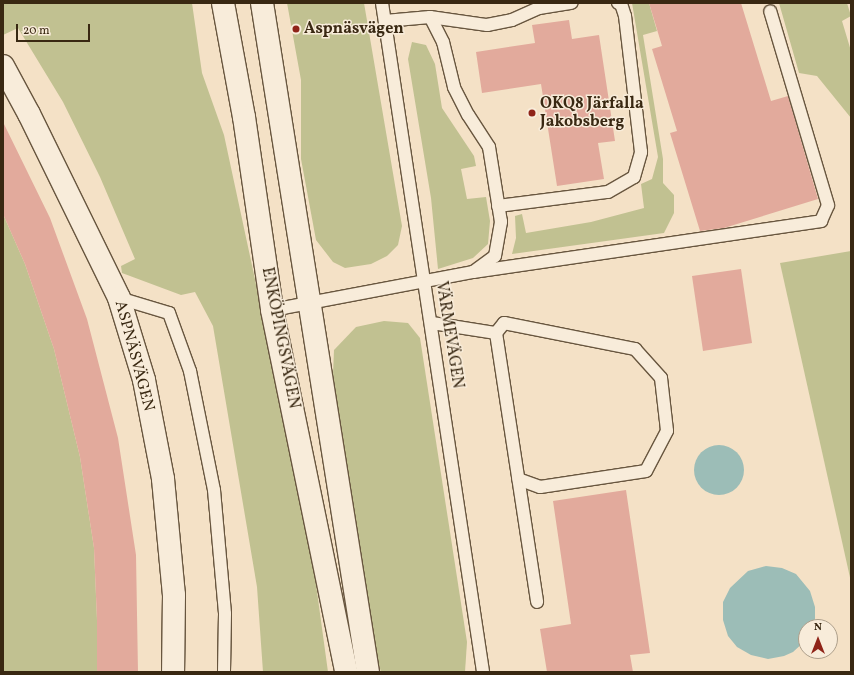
<!DOCTYPE html>
<meta charset="utf-8">
<style>
body{margin:0}
#map{position:relative;width:854px;height:675px;overflow:hidden;background:#f4e1c6;font-family:Vollkorn,serif}
div>[style]{position:absolute}
.green>*{inset:0;background:#c1c191}
.water>*{inset:0;background:#9cbdb7}
.round{border-radius:50%}
.building>*{inset:0;background:#e2aa9c}
.roads{filter:drop-shadow(1px 0 #68563f) drop-shadow(-1px 0 #68563f) drop-shadow(0 1px #68563f) drop-shadow(0 -1px #68563f)}
.lane>*{height:12px;margin:-6px;padding:0 6px;transform-origin:6px;border-radius:6px;background:#f8ecda}
.street>*{height:22px;margin:-11px;padding:0 11px;transform-origin:11px;border-radius:11px;background:#f8ecda}
.secondary>*{height:22px;margin:-11px;padding:0 11px;transform-origin:11px;border-radius:11px;background:#f8ecda}
.dots>*{width:11px;height:11px;translate:-50% -50%;box-sizing:border-box;border:2px solid #f8ecda;border-radius:50%}
span{translate:-50% -50%;white-space:nowrap;text-align:center;line-height:1.15;-webkit-text-stroke:3px #f8ecda;paint-order:stroke}
.poi-label{font-size:16px;color:#392812;font-weight:700}
.left{translate:0 -50%;text-align:left}
.street-label{font-size:16px;color:#392812}
.frame{position:absolute;inset:0;border:4px solid #392812;pointer-events:none}
.north{position:absolute;left:798px;top:619px;width:40px;height:40px;box-sizing:border-box;background:#f8ecda;border:1px solid #ac9e8a;border-radius:50%;rotate:0deg;font-size:11px;font-weight:700;line-height:16px;text-align:center;color:#392812}
.north::after{content:'';display:block;margin:auto;width:14px;height:18px;background:#8f2418;clip-path:polygon(50% 0,100% 100%,50% 72%,0 100%)}
.scale{position:absolute;left:16px;top:24px;width:74px;height:18px;box-sizing:border-box;border:2px solid #392812;border-top:0;padding-left:5px;font-size:12px;line-height:14px;white-space:nowrap;color:#392812;-webkit-text-stroke:3px #f8ecda;paint-order:stroke}
</style>
<div id="map">
<div class="green">
<i style="clip-path:polygon(3px 3px,192px 3px,202px 73px,224px 135px,308px 526px,328px 672px,263px 672px,257px 587px,213px 326px,195px 292px,181px 295px,122px 273px,121px 266px,135px 259px,100px 177px,63px 102px,18px 28px,3px 35px)"></i>
<i style="clip-path:polygon(287px 3px,364px 3px,402px 226px,398px 245px,387px 256px,371px 264px,345px 268px,333px 262px,316px 240px,301px 159px,301px 80px)"></i>
<i style="clip-path:polygon(632px 3px,649px 3px,657px 31px,643px 35px,663px 159px,663px 183px,674px 195px,674px 213px,664px 233px,512px 254px,516px 238px,515px 216px,522px 214px,526px 233px,591px 222px,644px 208px,641px 184px,652px 179px,658px 157px)"></i>
<i style="clip-path:polygon(779px 3px,847px 3px,851px 16px,842px 21px,851px 51px,851px 118px,817px 76px,799px 73px)"></i>
<i style="clip-path:polygon(412px 42px,426px 45px,435px 64px,442px 108px,474px 156px,476px 166px,461px 169px,467px 199px,486px 197px,490px 221px,488px 244px,473px 258px,438px 269px,431px 198px,408px 59px)"></i>
<i style="clip-path:polygon(3px 214px,25px 264px,54px 349px,80px 457px,94px 548px,97px 620px,97px 672px,3px 672px)"></i>
<i style="clip-path:polygon(851px 251px,851px 582px,780px 263px)"></i>
<i style="clip-path:polygon(384px 321px,408px 323px,420px 338px,467px 642px,465px 672px,381px 672px,378px 662px,333px 375px,334px 350px,356px 327px)"></i>
</div>
<div class="water">
<i class="round" style="left:694px;top:445px;width:50px;height:50px"></i>
<i style="clip-path:polygon(766px 566px,782px 568px,796px 574px,810px 591px,815px 607px,815px 620px,812px 627px,806px 627px,805px 641px,793px 652px,784px 656px,768px 659px,751px 655px,737px 647px,728px 636px,723px 620px,723px 602px,730px 588px,748px 571px)"></i>
</div>
<div class="building">
<i style="clip-path:polygon(649px 3px,741px 3px,771px 101px,788px 96px,818px 199px,724px 228px,700px 231px,670px 133px,677px 131px,652px 49px,662px 46px)"></i>
<i style="clip-path:polygon(569px 20px,572px 39px,599px 35px,615px 141px,598px 143px,604px 179px,557px 186px,541px 84px,482px 93px,476px 52px,535px 43px,532px 25px)"></i>
<i style="clip-path:polygon(3px 122px,50px 218px,87px 319px,118px 438px,136px 555px,138px 672px,97px 672px,97px 620px,94px 548px,80px 457px,54px 349px,25px 264px,3px 214px)"></i>
<i style="clip-path:polygon(741px 269px,752px 343px,703px 351px,692px 276px)"></i>
<i style="clip-path:polygon(626px 490px,650px 653px,630px 655px,633px 672px,547px 672px,540px 629px,571px 624px,553px 501px)"></i>
</div>
<div class="roads">
<div class="lane">
<i style="left:382px;top:3px;width:677px;rotate:81.41deg"></i>
<i style="left:385px;top:21px;width:45px;rotate:-5.1deg"></i>
<i style="left:430px;top:17px;width:58px;rotate:8deg"></i>
<i style="left:487px;top:25px;width:25px;rotate:-11deg"></i>
<i style="left:512px;top:20px;width:30px;rotate:-24deg"></i>
<i style="left:539px;top:8px;width:33px;rotate:-9deg"></i>
<i style="left:498px;top:206px;width:111px;rotate:-7.3deg"></i>
<i style="left:608px;top:192px;width:30px;rotate:-30deg"></i>
<i style="left:634px;top:177px;width:26px;rotate:-74deg"></i>
<i style="left:641px;top:152px;width:137px;rotate:-96.7deg"></i>
<i style="left:625px;top:16px;width:13px;rotate:-108deg"></i>
<i style="left:621px;top:4px;width:3px;rotate:-162deg"></i>
<i style="left:473px;top:272px;width:352px;rotate:-8.3deg"></i>
<i style="left:821px;top:221px;width:17px;rotate:-66deg"></i>
<i style="left:828px;top:205px;width:202px;rotate:-106.6deg"></i>
<i style="left:119px;top:298px;width:52px;rotate:16.7deg"></i>
<i style="left:169px;top:313px;width:62px;rotate:70.1deg"></i>
<i style="left:190px;top:371px;width:121px;rotate:78.6deg"></i>
<i style="left:214px;top:490px;width:124px;rotate:84.9deg"></i>
<i style="left:225px;top:614px;width:58px;rotate:91deg"></i>
<i style="left:272px;top:310px;width:205px;rotate:-10.7deg"></i>
<i style="left:473px;top:272px;width:27px;rotate:-36deg"></i>
<i style="left:495px;top:256px;width:35px;rotate:-80deg"></i>
<i style="left:501px;top:222px;width:76px;rotate:-99.1deg"></i>
<i style="left:489px;top:147px;width:38px;rotate:-123deg"></i>
<i style="left:468px;top:115px;width:31px;rotate:-117deg"></i>
<i style="left:454px;top:87px;width:46px;rotate:-103.7deg"></i>
<i style="left:443px;top:42px;width:28px;rotate:-117deg"></i>
<i style="left:432px;top:323px;width:65px;rotate:8.9deg"></i>
<i style="left:496px;top:333px;width:272px;rotate:81.3deg"></i>
<i style="left:496px;top:333px;width:13px;rotate:-51deg"></i>
<i style="left:504px;top:323px;width:134px;rotate:11.2deg"></i>
<i style="left:635px;top:349px;width:39px;rotate:48deg"></i>
<i style="left:661px;top:378px;width:53px;rotate:83.5deg"></i>
<i style="left:667px;top:431px;width:45px;rotate:117.7deg"></i>
<i style="left:646px;top:471px;width:107px;rotate:171.4deg"></i>
<i style="left:540px;top:487px;width:23px;rotate:-160deg"></i>
</div>
<div class="street">
<i style="left:3px;top:66px;width:55px;rotate:61.6deg"></i>
<i style="left:29px;top:114px;width:205px;rotate:63.9deg"></i>
<i style="left:119px;top:298px;width:86px;rotate:73deg"></i>
<i style="left:144px;top:380px;width:101px;rotate:79.1deg"></i>
<i style="left:163px;top:479px;width:117px;rotate:84.6deg"></i>
<i style="left:174px;top:595px;width:77px;rotate:90.7deg"></i>
</div>
<div class="secondary">
<i style="left:223px;top:3px;width:116px;rotate:79.6deg"></i>
<i style="left:244px;top:117px;width:195px;rotate:81.7deg"></i>
<i style="left:272px;top:310px;width:369px;rotate:78.4deg"></i>
<i style="left:262px;top:3px;width:677px;rotate:81deg"></i>
</div>
</div>
<div class="dots">
<i style="left:296px;top:29px;background:#8f2418"></i>
<i style="left:532px;top:113px;background:#8f2418"></i>
</div>
<div class="poi-label">
<span class="left" style="left:304px;top:29px">Aspnäsvägen</span>
<span class="left" style="left:540px;top:113px">OKQ8 Järfalla<br>Jakobsberg</span>
</div>
<div class="street-label">
<span style="left:449px;top:335px;rotate:81deg">VÄRMEVÄGEN</span>
<span style="left:280px;top:338px;rotate:79deg">ENKÖPINGSVÄGEN</span>
<span style="left:134px;top:356px;rotate:75deg">ASPNÄSVÄGEN</span>
</div>
<div class="frame"></div>
<div class="north">N</div>
<div class="scale">20 m</div>
</div>
